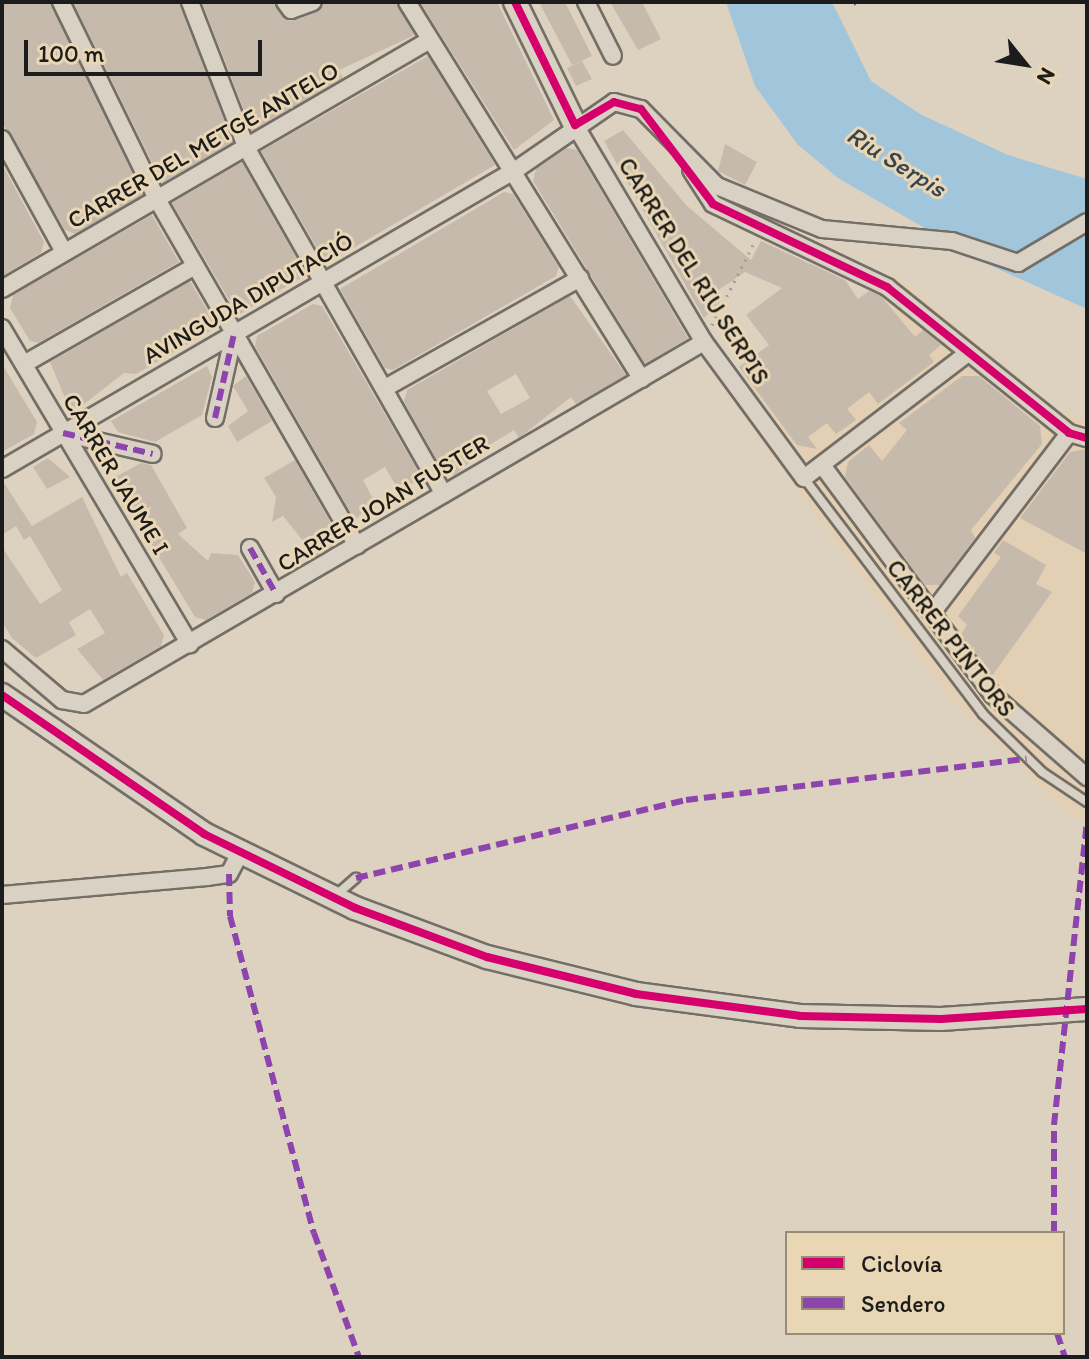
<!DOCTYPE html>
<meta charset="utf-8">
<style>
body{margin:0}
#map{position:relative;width:1089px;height:1359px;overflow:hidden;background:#ddd2c0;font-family:Itim,sans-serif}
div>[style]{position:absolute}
.built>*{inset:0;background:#e2cfb4}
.water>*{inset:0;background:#a1c5db}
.building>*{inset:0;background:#c6baad}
.path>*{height:3px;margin-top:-1.5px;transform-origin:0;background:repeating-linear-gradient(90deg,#a39d92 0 2px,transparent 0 8px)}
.roads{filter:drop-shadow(2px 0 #736e66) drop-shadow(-2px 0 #736e66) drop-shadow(0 2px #736e66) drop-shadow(0 -2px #736e66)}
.lane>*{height:8px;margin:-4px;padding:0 4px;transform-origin:4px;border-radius:4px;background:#d9d1c4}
.street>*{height:16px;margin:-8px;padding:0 8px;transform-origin:8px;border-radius:8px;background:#d9d1c4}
.secondary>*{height:22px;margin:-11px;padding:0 11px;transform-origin:11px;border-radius:11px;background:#d9d1c4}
.quiet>*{height:6px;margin-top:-3px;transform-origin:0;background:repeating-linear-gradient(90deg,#8e44ad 0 12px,transparent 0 18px)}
.cycleway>*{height:8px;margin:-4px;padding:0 4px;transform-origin:4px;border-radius:4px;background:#d6006c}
span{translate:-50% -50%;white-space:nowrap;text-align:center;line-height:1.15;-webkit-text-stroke:6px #e9d6b4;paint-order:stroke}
.street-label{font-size:24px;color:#1c1c1c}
.water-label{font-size:26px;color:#37454e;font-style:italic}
.frame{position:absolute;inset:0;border:4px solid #1c1c1c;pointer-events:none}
.legend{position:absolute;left:785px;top:1231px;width:280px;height:104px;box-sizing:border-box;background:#e9d6b4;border:2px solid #978c77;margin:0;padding:10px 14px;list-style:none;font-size:24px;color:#1c1c1c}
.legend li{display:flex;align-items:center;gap:16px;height:40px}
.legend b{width:40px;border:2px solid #978c77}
.north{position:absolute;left:985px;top:24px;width:80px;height:80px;-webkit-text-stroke:6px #e9d6b4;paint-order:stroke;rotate:120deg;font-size:22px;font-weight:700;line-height:32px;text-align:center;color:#1c1c1c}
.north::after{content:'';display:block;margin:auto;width:28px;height:36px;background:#1c1c1c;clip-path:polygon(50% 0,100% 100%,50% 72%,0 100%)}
.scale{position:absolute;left:24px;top:40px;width:238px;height:36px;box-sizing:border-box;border:4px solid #1c1c1c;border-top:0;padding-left:10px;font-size:24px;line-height:28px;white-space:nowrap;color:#1c1c1c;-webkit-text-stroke:6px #e9d6b4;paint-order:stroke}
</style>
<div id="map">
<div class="built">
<i style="clip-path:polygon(893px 273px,1058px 410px,1087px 421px,1087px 823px,1064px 810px,952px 701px,727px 394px)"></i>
</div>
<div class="water">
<i style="clip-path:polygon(726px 2px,832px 2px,871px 81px,920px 114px,1008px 155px,1087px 179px,1087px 309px,987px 264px,838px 178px,798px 145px,755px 86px)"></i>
</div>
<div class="building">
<i style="clip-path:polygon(2px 2px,50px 2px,143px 195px,76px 234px,65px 230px,2px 122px)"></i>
<i style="clip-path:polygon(73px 2px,179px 2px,233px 142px,162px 183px)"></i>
<i style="clip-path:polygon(202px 2px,274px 2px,289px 21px,317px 12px,324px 2px,396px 2px,415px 35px,339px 70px,343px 78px,252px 131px)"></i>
<i style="clip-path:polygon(420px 2px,497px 2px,554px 120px,514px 150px)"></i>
<i style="clip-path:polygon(539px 2px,565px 2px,592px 56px,572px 65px)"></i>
<i style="clip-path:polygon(610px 2px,642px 2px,661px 39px,638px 50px)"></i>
<i style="clip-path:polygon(428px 56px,495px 165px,326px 264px,261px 151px)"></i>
<i style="clip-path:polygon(582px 61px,592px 79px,576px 86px,567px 68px)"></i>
<i style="clip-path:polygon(623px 130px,686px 205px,751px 260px,761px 241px,845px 280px,858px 299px,869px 291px,881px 296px,915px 337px,923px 330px,941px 345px,929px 355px,934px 362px,878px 404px,869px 392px,847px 409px,856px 420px,836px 434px,827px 423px,808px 437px,817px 449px,797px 445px,739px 367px,769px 345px,746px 315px,782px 288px,745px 272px,714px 293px,720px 303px,704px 318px,604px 141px)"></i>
<i style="clip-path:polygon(725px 144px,757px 162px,745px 185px,718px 171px)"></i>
<i style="clip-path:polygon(567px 148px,577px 150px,688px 338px,645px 364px,533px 181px,536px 169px)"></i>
<i style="clip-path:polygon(242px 162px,306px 275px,238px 315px,172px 203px)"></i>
<i style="clip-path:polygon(2px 164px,44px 242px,41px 253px,2px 276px)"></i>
<i style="clip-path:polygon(504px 192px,513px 194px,559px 267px,556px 276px,393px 370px,385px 368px,340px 289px)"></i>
<i style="clip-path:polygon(152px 215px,179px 262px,38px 343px,30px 341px,10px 308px,13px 295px)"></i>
<i style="clip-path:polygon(190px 281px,217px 327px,136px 374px,124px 373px,79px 408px,68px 405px,50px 362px)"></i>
<i style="clip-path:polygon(evenodd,570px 296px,626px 375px,576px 404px,571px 397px,519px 438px,514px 430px,491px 444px,455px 475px,444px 472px,404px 402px,407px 390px,570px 296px,516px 374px,530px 398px,501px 414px,487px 391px,516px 374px)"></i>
<i style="clip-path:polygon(313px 304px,322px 306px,422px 478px,399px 491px,385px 467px,363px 480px,374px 501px,355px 520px,255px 346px,257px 336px)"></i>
<i style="clip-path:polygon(2px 364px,37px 422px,34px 434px,2px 452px)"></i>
<i style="clip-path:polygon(207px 366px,212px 377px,202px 415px,155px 442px,118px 432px,111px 421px)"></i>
<i style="clip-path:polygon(246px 376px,272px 421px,237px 442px,228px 426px,248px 411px,233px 386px)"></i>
<i style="clip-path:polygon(962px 376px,979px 376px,1040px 426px,1042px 444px,971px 530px,975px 538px,940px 585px,925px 585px,845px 477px,848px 462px,869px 445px,882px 461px,907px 430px,899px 423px)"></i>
<i style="clip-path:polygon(1087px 449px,1087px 554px,1020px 518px,1070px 452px)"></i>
<i style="clip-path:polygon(48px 458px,70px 477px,47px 489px,33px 467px)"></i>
<i style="clip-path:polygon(295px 460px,337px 534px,334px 545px,315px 556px,283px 516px,272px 522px,276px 497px,264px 478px)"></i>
<i style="clip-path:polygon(141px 463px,151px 465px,187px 528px,178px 534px,208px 561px,211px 553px,238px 555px,255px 582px,252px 593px,206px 620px,195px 617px,112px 479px)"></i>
<i style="clip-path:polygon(2px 480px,32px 526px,82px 497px,121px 577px,127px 573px,164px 635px,161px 646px,103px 680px,77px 649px,105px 633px,90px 609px,69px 622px,76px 635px,36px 658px,12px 638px,2px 622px,2px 547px,40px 604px,62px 590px,30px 536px,24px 540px,16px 526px,2px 535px)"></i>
<i style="clip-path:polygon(1003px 540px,1046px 565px,1036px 584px,1052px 592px,992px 676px,961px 634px,967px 625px,958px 616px,1001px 557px,994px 553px)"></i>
</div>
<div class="path">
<i style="left:712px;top:325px;width:92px;rotate:-62.9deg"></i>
</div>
<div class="roads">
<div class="lane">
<i style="left:804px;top:478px;width:296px;rotate:52.8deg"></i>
<i style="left:983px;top:714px;width:83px;rotate:44.5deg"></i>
<i style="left:1042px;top:772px;width:54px;rotate:33.7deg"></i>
<i style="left:335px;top:896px;width:28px;rotate:-41deg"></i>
</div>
<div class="street">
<i style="left:61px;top:2px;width:221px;rotate:64deg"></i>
<i style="left:158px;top:201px;width:398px;rotate:60deg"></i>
<i style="left:190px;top:2px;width:158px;rotate:68.8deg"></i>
<i style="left:247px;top:149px;width:397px;rotate:60.3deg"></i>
<i style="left:285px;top:2px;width:10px;rotate:53deg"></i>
<i style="left:291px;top:10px;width:23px;rotate:-20deg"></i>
<i style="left:407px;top:2px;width:444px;rotate:58.1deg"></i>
<i style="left:586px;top:2px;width:60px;rotate:63.4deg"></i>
<i style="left:575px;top:125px;width:252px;rotate:59.3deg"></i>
<i style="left:704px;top:342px;width:169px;rotate:53.7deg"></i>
<i style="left:804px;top:478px;width:206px;rotate:-37.3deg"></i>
<i style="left:2px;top:139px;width:129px;rotate:61.2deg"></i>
<i style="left:691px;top:170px;width:40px;rotate:57.1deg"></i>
<i style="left:713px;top:204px;width:193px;rotate:25.5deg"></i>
<i style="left:887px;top:287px;width:233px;rotate:38.7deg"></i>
<i style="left:1069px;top:433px;width:19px;rotate:16deg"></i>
<i style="left:2px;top:289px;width:492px;rotate:-30.2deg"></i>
<i style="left:2px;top:328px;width:368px;rotate:59.3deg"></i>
<i style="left:24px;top:364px;width:197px;rotate:-29.8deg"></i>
<i style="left:385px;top:388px;width:224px;rotate:-29.4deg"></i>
<i style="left:215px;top:418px;width:86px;rotate:-77.3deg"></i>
<i style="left:63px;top:433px;width:92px;rotate:13.1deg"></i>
<i style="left:822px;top:465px;width:287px;rotate:53.4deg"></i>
<i style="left:993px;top:695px;width:125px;rotate:41.1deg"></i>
<i style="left:2px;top:469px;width:596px;rotate:-30.22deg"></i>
<i style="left:517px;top:169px;width:118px;rotate:-34.6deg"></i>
<i style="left:614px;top:102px;width:28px;rotate:15deg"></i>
<i style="left:641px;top:109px;width:108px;rotate:45.4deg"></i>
<i style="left:717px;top:186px;width:113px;rotate:22.3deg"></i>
<i style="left:822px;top:229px;width:131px;rotate:5.3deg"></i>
<i style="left:952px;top:241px;width:70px;rotate:18.4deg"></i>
<i style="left:1018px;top:263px;width:80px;rotate:-30.7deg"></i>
<i style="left:250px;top:548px;width:53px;rotate:60.5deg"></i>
<i style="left:932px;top:613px;width:226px;rotate:-52.7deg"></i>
<i style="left:2px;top:649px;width:79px;rotate:40.4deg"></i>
<i style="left:62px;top:700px;width:22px;rotate:10deg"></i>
<i style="left:84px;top:704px;width:718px;rotate:-30.28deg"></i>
<i style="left:2px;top:895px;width:206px;rotate:-5deg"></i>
<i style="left:207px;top:877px;width:22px;rotate:-8deg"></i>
<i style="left:229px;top:874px;width:24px;rotate:-62deg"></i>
</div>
<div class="secondary">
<i style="left:515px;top:2px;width:137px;rotate:64deg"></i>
<i style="left:2px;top:695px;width:245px;rotate:34.5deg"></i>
<i style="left:204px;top:834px;width:168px;rotate:26.1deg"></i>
<i style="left:355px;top:908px;width:141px;rotate:20.4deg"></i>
<i style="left:487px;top:957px;width:154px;rotate:13.9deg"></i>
<i style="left:636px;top:994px;width:165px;rotate:7.6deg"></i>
<i style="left:800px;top:1016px;width:141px;rotate:1.2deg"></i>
<i style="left:941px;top:1019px;width:146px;rotate:-3.9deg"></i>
</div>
</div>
<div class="quiet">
<i style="left:853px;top:3px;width:2px;rotate:-27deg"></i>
<i style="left:215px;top:418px;width:86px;rotate:-77.3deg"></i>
<i style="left:63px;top:433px;width:92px;rotate:13.1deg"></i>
<i style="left:250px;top:548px;width:53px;rotate:60.5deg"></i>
<i style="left:229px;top:874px;width:42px;rotate:88.6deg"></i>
<i style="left:230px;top:916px;width:328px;rotate:75.2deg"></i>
<i style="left:314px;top:1233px;width:132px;rotate:70.1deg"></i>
<i style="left:356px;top:878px;width:339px;rotate:-13.3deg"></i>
<i style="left:686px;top:800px;width:343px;rotate:-6.9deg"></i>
<i style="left:1054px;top:1233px;width:108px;rotate:-90deg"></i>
<i style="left:1054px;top:1125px;width:304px;rotate:-83.8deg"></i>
<i style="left:1057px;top:1333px;width:25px;rotate:72deg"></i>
</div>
<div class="cycleway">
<i style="left:515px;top:2px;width:137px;rotate:64deg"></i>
<i style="left:575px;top:125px;width:45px;rotate:-30.5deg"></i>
<i style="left:614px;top:102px;width:28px;rotate:15deg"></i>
<i style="left:641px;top:109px;width:119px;rotate:52.8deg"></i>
<i style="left:713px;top:204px;width:193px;rotate:25.5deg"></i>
<i style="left:887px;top:287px;width:233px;rotate:38.7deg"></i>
<i style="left:1069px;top:433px;width:19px;rotate:16deg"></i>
<i style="left:2px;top:695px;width:245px;rotate:34.5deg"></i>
<i style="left:204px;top:834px;width:168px;rotate:26.1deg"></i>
<i style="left:355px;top:908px;width:141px;rotate:20.4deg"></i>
<i style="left:487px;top:957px;width:154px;rotate:13.9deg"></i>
<i style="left:636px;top:994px;width:165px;rotate:7.6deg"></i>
<i style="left:800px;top:1016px;width:141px;rotate:1.2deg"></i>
<i style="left:941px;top:1019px;width:146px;rotate:-3.9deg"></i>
</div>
<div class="street-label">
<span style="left:203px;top:145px;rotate:-30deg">CARRER DEL METGE ANTELO</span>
<span style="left:694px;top:271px;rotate:58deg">CARRER DEL RIU SERPIS</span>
<span style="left:248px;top:298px;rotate:-30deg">AVINGUDA DIPUTACIÓ</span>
<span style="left:116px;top:474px;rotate:59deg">CARRER JAUME I</span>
<span style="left:383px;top:503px;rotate:-31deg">CARRER JOAN FUSTER</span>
<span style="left:951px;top:638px;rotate:52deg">CARRER PINTORS</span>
</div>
<div class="water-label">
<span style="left:896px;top:162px;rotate:32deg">Riu Serpis</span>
</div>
<div class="frame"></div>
<ul class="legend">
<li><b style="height:10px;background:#d6006c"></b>Ciclovía</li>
<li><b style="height:10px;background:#8e44ad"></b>Sendero</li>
</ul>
<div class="north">N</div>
<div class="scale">100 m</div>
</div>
